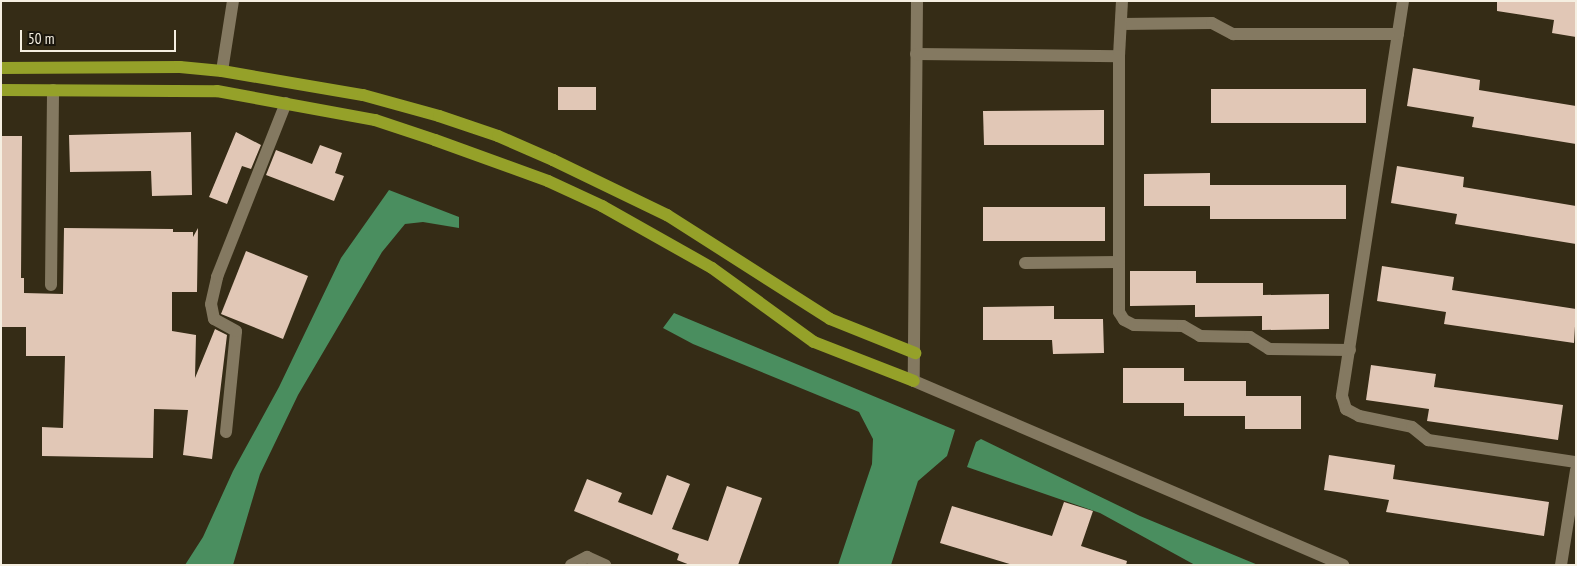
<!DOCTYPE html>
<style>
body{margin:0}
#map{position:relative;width:1577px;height:566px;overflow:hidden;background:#352c16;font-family:"PT Sans Narrow",sans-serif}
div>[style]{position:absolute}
.water>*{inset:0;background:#4a8e5f}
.building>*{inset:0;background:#e1c7b6}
.minor>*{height:12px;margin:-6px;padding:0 6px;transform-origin:6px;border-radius:6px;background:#847961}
.major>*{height:12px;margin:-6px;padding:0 6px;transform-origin:6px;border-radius:6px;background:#95a129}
span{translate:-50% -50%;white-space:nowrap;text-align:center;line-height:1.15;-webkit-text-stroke:5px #19150c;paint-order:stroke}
.frame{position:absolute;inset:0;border:2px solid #f5efe1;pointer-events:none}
.scale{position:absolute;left:20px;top:30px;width:156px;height:22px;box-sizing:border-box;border:2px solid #f5efe1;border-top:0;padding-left:6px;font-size:15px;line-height:18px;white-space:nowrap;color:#f5efe1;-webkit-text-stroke:4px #19150c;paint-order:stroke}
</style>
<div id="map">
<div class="water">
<i style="clip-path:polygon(389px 190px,459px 217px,459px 228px,423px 222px,405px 224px,382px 252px,298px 395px,260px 474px,233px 565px,185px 565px,203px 537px,233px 471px,279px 387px,341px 258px)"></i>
<i style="clip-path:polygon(674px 313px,955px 430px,947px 456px,918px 481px,891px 565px,838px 565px,872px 464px,873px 439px,859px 412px,693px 344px,663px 328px)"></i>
<i style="clip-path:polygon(981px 439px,1140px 516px,1258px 565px,1195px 565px,1100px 513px,967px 467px,976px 442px)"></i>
</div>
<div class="building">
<i style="clip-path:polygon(1497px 1px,1576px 1px,1576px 37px,1552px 33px,1554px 20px,1497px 11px)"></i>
<i style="clip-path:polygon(1413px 68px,1480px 80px,1479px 90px,1576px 106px,1576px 144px,1472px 127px,1474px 117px,1407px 106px)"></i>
<i style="clip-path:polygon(558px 87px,596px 87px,596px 110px,558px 110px)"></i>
<i style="clip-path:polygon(1211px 89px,1366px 89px,1366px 123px,1211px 123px)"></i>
<i style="clip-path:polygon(1104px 110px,1104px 145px,984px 145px,983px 111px)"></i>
<i style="clip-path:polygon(191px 132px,192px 195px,152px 196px,151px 171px,70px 172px,69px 135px)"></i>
<i style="clip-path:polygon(236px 132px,261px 145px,251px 169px,242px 166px,227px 204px,209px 197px)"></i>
<i style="clip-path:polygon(1px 136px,22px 136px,21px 278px,24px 278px,24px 293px,63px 294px,64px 228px,173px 229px,173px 232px,193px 232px,193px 237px,198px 228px,197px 292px,172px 292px,172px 331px,196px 335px,195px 378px,215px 329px,227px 335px,212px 459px,183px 455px,188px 410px,154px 409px,153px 458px,42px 456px,42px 427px,63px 428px,65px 356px,26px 356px,26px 327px,1px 327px)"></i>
<i style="clip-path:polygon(320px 145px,342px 153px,335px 173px,344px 176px,334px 201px,266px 175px,276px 150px,312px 164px)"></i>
<i style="clip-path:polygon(1397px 166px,1464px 177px,1463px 187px,1576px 206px,1576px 244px,1455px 224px,1457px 214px,1391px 203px)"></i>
<i style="clip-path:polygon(1210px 173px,1210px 185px,1346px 185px,1346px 219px,1210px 219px,1210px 206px,1144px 206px,1144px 174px)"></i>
<i style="clip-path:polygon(983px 207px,1105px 207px,1105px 241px,983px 241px)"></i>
<i style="clip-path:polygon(246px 251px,308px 276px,283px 339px,221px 314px)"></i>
<i style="clip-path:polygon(1382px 266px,1454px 277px,1452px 290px,1576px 309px,1574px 343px,1444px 324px,1446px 312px,1377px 301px)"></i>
<i style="clip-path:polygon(1130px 271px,1196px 271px,1196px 283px,1263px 283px,1263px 295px,1329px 294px,1329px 329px,1262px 330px,1262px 316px,1195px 317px,1195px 305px,1130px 306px)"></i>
<i style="clip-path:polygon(1054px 306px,1054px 319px,1103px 319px,1104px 353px,1053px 354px,1052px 340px,983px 340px,983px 307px)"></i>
<i style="clip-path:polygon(1371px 365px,1436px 374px,1434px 387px,1563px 405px,1558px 440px,1427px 421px,1429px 409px,1366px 400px)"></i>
<i style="clip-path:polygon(1123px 368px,1184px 368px,1184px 381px,1246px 381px,1246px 396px,1301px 396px,1301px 429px,1245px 429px,1245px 416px,1184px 416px,1184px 403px,1123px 403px)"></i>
<i style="clip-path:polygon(1329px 455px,1395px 465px,1393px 479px,1549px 502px,1544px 536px,1386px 512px,1389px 500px,1324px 490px)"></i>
<i style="clip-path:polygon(667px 475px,690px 484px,672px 529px,708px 541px,727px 486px,762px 498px,738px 565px,690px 565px,677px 560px,679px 554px,574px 511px,587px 479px,622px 493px,618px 502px,652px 515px)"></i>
<i style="clip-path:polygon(1064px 502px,1093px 511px,1081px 546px,1127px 561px,1126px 565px,1013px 565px,940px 543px,952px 506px,1052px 536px)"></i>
</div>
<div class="minor">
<i style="left:917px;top:1px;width:380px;rotate:90.5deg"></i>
<i style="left:914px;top:381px;width:467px;rotate:23.2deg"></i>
<i style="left:1403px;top:1px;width:400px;rotate:98.8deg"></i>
<i style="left:1342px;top:396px;width:14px;rotate:73deg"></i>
<i style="left:1346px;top:409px;width:15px;rotate:28deg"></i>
<i style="left:1359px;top:416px;width:54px;rotate:11.7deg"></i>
<i style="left:1412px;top:427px;width:21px;rotate:39deg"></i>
<i style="left:1428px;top:440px;width:150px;rotate:8.5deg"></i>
<i style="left:1121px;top:24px;width:91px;rotate:-0.6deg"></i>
<i style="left:1212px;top:23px;width:24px;rotate:28deg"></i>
<i style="left:1233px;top:34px;width:165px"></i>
<i style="left:916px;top:54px;width:203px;rotate:0.6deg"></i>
<i style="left:1119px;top:56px;width:55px;rotate:-86.9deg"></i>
<i style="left:1119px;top:56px;width:256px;rotate:90deg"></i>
<i style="left:1119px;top:312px;width:9px;rotate:58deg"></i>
<i style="left:1124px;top:320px;width:11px;rotate:27deg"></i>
<i style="left:1134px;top:325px;width:49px;rotate:1.2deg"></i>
<i style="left:1183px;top:326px;width:20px;rotate:30deg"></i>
<i style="left:1200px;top:336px;width:50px;rotate:1.1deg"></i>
<i style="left:1250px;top:337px;width:22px;rotate:32deg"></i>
<i style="left:1269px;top:349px;width:81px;rotate:0.7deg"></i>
<i style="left:222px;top:71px;width:71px;rotate:-81.1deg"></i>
<i style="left:1025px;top:263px;width:94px;rotate:-0.6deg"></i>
<i style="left:51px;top:285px;width:195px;rotate:-89.4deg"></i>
<i style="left:226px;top:432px;width:101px;rotate:-84.3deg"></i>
<i style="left:236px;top:331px;width:25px;rotate:-151deg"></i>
<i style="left:214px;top:319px;width:15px;rotate:-101deg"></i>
<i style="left:211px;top:304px;width:28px;rotate:-77deg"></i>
<i style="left:217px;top:277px;width:187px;rotate:-68.4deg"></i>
<i style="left:571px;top:565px;width:18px;rotate:-27deg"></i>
<i style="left:587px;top:557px;width:20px;rotate:24deg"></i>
<i style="left:1561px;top:565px;width:96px;rotate:-81deg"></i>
</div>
<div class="major">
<i style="left:1px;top:68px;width:179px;rotate:-0.3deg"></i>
<i style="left:180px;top:67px;width:42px;rotate:5.4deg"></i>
<i style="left:222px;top:71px;width:143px;rotate:9.7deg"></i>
<i style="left:363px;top:95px;width:79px;rotate:15.4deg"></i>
<i style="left:439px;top:116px;width:62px;rotate:18.7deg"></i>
<i style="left:498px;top:136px;width:60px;rotate:23.6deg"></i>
<i style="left:553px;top:160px;width:127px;rotate:25.8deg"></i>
<i style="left:667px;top:215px;width:193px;rotate:32.5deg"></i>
<i style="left:830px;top:319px;width:92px;rotate:21.8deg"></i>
<i style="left:1px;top:90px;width:216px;rotate:0.3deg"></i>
<i style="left:217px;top:91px;width:161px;rotate:10.4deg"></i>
<i style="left:375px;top:120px;width:63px;rotate:18.4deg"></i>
<i style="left:435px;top:140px;width:120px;rotate:19.9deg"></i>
<i style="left:548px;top:181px;width:60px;rotate:24.8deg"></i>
<i style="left:602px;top:206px;width:126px;rotate:29.4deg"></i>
<i style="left:712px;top:268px;width:126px;rotate:36deg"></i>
<i style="left:814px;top:342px;width:107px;rotate:21.3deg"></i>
</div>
<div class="frame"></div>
<div class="scale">50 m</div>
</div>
